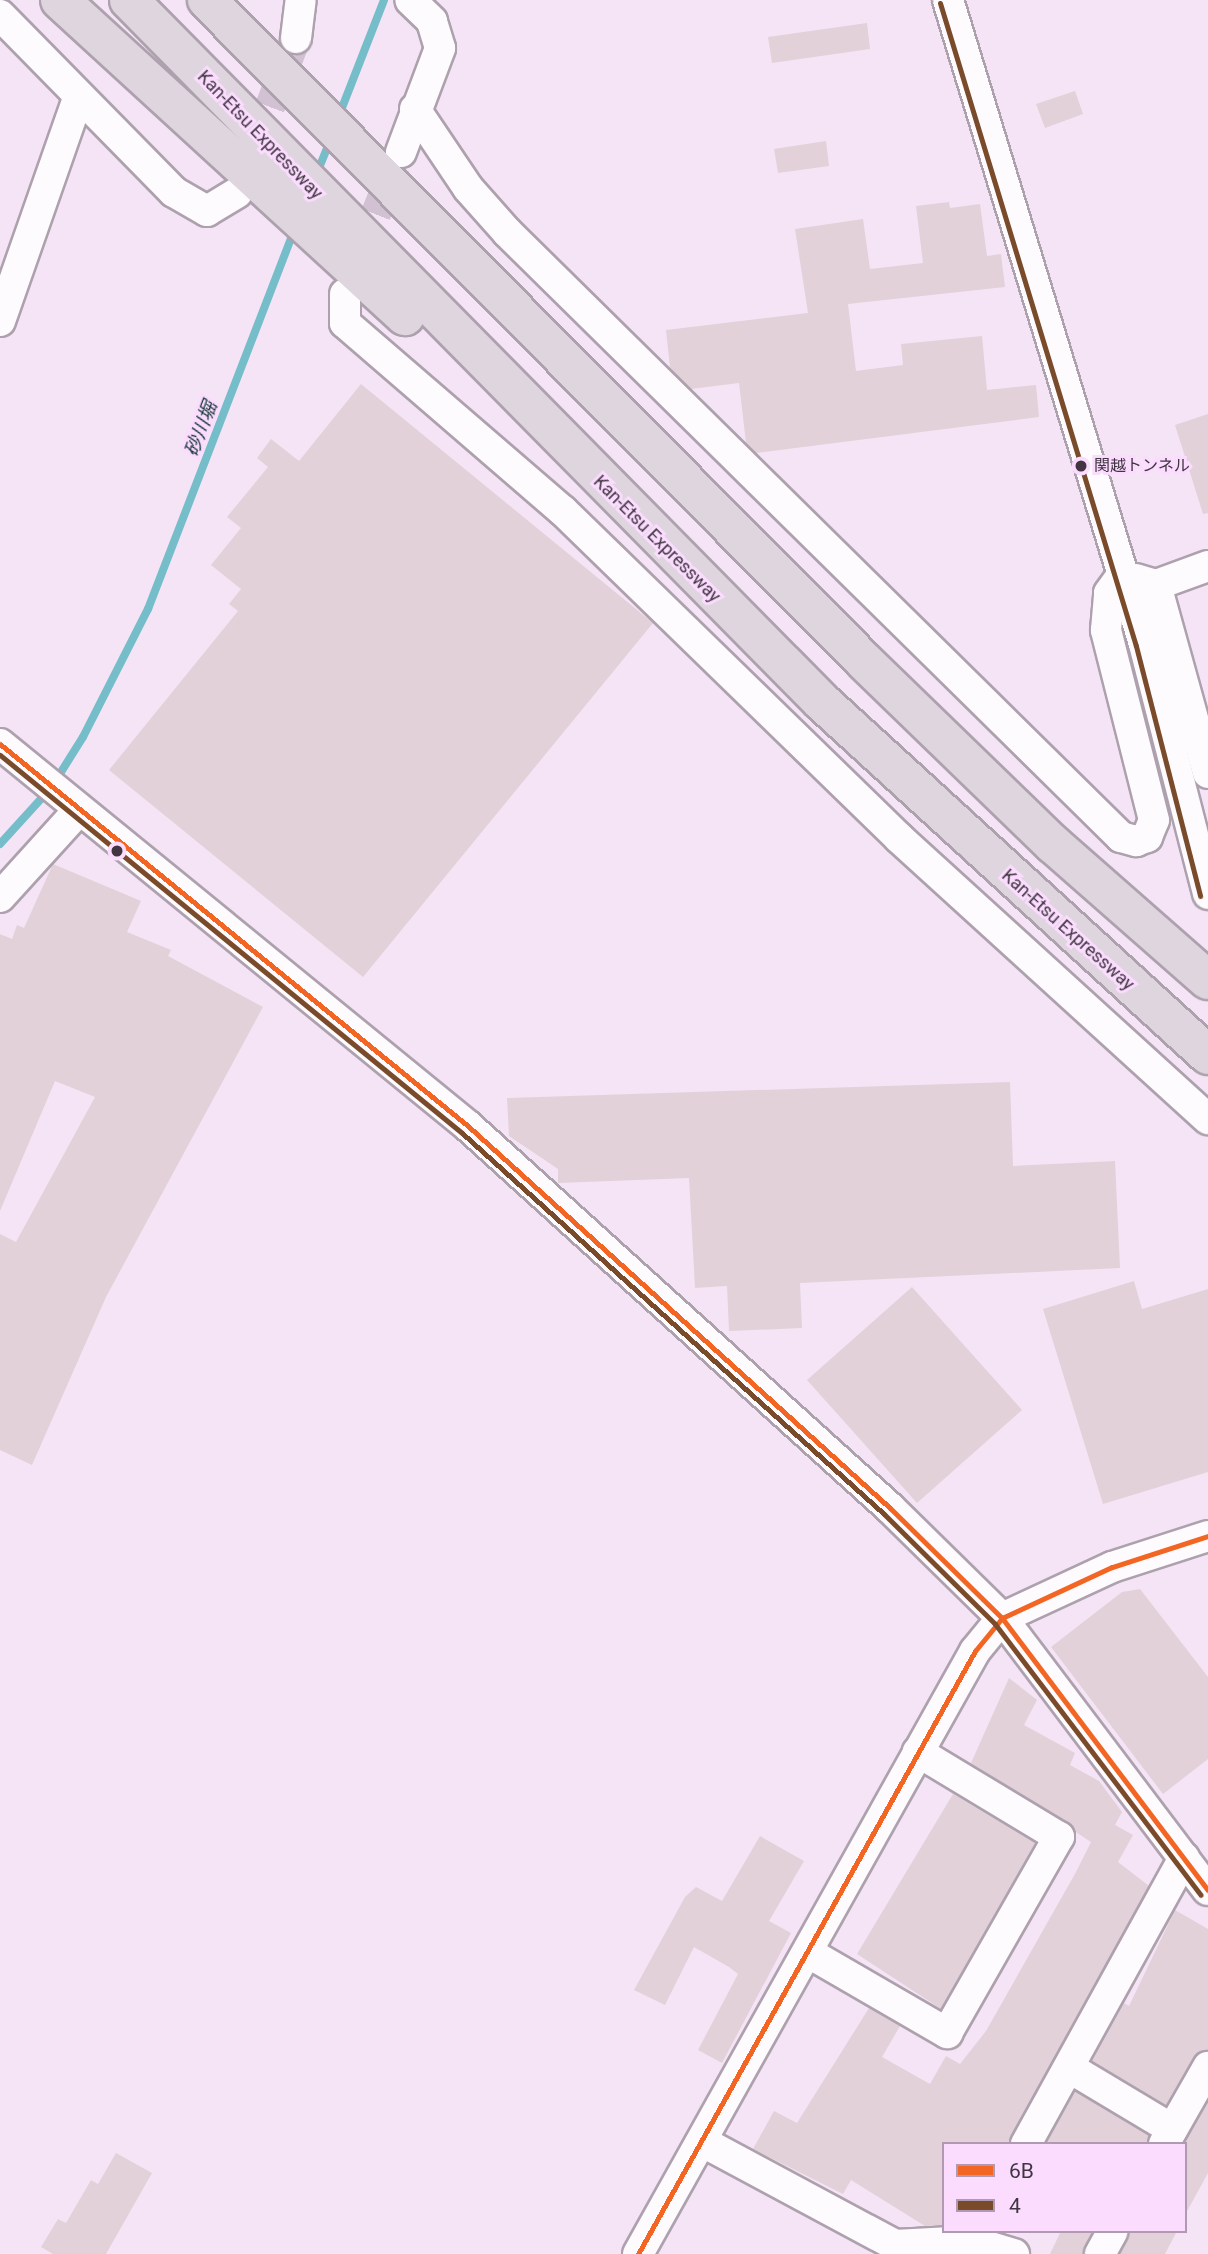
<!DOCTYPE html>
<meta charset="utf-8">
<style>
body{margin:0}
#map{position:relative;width:1208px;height:2254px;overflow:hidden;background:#f5e4f6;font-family:Roboto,"Noto Sans JP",sans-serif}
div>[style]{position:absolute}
.stream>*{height:8px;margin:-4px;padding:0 4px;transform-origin:4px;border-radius:4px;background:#75bdc9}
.building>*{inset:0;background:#e2d1d9}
.minor-tunnel>*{height:30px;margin-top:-15px;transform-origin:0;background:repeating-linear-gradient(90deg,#d1c1d2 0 30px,transparent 0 45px)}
.roads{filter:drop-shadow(2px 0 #aea1ae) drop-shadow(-2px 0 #aea1ae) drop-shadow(0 2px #aea1ae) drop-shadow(0 -2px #aea1ae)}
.minor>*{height:30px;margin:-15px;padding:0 15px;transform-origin:15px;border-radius:15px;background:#fefbfe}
.highway>*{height:38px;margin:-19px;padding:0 19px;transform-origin:19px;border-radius:19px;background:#ded5de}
.bus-1>*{height:5px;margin:-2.5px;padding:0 2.5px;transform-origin:2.5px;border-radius:2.5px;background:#f26522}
.bus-2>*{height:5px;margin:-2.5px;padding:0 2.5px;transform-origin:2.5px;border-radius:2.5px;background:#7a4b2a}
.dots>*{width:19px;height:19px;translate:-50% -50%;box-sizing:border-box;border:4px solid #fbdcfe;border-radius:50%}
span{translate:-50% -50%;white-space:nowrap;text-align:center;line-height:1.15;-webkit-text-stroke:6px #fbdcfe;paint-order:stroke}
.bus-label{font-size:16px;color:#413542}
.left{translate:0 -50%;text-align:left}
.street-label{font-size:18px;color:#413542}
.water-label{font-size:19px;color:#133437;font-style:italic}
.legend{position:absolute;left:942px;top:2142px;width:245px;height:91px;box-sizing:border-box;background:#fbdcfe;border:2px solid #b199b3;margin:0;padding:9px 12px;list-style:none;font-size:21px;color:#413542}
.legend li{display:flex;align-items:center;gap:14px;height:35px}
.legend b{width:35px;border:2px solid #b199b3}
</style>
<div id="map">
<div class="stream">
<i style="left:338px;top:118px;width:127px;rotate:-68.7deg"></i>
<i style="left:317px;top:173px;width:35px;rotate:-68deg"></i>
<i style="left:0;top:844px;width:76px;rotate:-47.7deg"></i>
<i style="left:51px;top:788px;width:60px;rotate:-57.9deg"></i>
<i style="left:83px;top:737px;width:144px;rotate:-63.1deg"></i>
<i style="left:148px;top:609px;width:405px;rotate:-68.9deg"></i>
</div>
<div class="building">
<i style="clip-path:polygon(867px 23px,870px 49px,772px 63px,768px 37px)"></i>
<i style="clip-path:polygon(1075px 91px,1083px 114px,1045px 128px,1036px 104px)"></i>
<i style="clip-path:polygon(826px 141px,829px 166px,778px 173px,774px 149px)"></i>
<i style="clip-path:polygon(949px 202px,950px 208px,980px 204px,987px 256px,1001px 254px,1005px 287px,848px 304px,856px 371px,903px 365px,901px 344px,982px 336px,987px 390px,1036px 385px,1039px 417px,756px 453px,746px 443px,739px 383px,691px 389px,670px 368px,666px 330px,808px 313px,795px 229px,863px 219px,870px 269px,923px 263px,916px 206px)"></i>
<i style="clip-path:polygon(361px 384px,653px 623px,363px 977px,109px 770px,238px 611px,229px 604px,241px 589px,211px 565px,241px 528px,227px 517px,268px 467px,257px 458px,271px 439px,299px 461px)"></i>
<i style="clip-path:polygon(1208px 414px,1208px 513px,1203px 514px,1175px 425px)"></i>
<i style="clip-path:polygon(53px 864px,141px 901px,127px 932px,171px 950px,168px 956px,263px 1007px,106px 1297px,32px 1465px,0 1450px,0 1234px,16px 1242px,95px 1097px,55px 1081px,0 1211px,0 934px,12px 939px,17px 925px,24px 928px)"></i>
<i style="clip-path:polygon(1010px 1082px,1013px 1166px,1115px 1161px,1120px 1268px,800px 1283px,802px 1328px,729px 1331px,727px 1286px,695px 1288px,689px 1178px,558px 1183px,558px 1169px,509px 1136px,507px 1098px)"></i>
<i style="clip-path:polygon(1134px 1281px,1142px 1309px,1208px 1289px,1208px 1472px,1103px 1504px,1043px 1309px)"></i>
<i style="clip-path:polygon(912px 1287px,1022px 1410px,917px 1503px,807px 1380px)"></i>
<i style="clip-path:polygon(1140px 1589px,1208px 1677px,1208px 1759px,1163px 1794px,1051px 1647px,1122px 1592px)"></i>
<i style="clip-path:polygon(1009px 1678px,1037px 1700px,1024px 1725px,1075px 1753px,1070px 1765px,1099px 1781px,1122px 1812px,1115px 1825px,1133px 1835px,1118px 1862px,1149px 1886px,1009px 2144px,944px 2144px,944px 2225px,925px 2226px,851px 2180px,843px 2194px,753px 2149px,774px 2111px,797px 2123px,869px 2008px,900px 2026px,882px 2057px,930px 2084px,946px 2056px,960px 2064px,986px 2031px,1076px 1872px,1091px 1842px,971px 1763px)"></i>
<i style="clip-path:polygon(953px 1794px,1035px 1843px,941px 2009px,857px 1954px)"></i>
<i style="clip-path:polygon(760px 1836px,804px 1861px,769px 1921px,791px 1933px,722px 2063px,698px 2050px,738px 1974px,729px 1967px,694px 1947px,665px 2005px,634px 1990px,685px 1897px,696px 1887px,722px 1901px)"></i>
<i style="clip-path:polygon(1175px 1910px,1208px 1929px,1208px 2050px,1193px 2058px,1166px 2105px,1092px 2061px,1124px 2003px,1129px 2006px)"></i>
<i style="clip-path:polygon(1075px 2091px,1149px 2135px,1147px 2144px,1046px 2144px)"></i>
<i style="clip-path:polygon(1208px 2102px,1208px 2173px,1185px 2215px,1184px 2144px)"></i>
<i style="clip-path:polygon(116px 2153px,152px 2173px,106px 2254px,53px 2254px,41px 2247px,58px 2219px,66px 2223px,91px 2180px,98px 2184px)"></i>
<i style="clip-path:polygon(1061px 2231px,1093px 2231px,1083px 2254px,1050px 2254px)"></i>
<i style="clip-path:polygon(1130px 2231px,1177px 2231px,1165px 2254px,1120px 2254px)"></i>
</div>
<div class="minor-tunnel">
<i style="left:254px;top:149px;width:119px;rotate:-69.3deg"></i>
<i style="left:359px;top:256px;width:97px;rotate:-68.2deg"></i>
</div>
<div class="roads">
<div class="minor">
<i style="left:948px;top:0;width:673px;rotate:73.07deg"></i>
<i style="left:1144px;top:644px;width:258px;rotate:75.6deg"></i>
<i style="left:0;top:15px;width:248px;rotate:45.5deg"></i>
<i style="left:174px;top:192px;width:38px;rotate:30deg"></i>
<i style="left:207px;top:211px;width:35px;rotate:-31deg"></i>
<i style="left:296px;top:38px;width:38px;rotate:-83deg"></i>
<i style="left:415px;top:109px;width:95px;rotate:56.1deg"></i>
<i style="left:468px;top:188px;width:59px;rotate:48.4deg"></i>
<i style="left:507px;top:232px;width:862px;rotate:44.58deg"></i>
<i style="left:1121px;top:837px;width:16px;rotate:15deg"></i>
<i style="left:1136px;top:841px;width:12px;rotate:-20deg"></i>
<i style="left:1147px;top:837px;width:18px;rotate:-68deg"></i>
<i style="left:1154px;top:820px;width:196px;rotate:-104.2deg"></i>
<i style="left:1106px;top:630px;width:37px;rotate:-85deg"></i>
<i style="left:1109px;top:593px;width:24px;rotate:-54deg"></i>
<i style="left:401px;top:152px;width:111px;rotate:-69.4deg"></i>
<i style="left:440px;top:48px;width:28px;rotate:-107deg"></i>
<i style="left:432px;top:21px;width:30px;rotate:-136deg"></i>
<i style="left:345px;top:294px;width:29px;rotate:90deg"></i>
<i style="left:345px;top:323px;width:288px;rotate:40.8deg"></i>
<i style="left:563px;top:511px;width:469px;rotate:44.2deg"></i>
<i style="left:899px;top:838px;width:418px;rotate:42.3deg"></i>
<i style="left:0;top:321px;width:238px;rotate:-70.7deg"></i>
<i style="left:1136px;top:579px;width:21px;rotate:17deg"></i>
<i style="left:1156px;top:585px;width:55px;rotate:-20.1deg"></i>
<i style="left:1156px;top:585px;width:195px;rotate:74.5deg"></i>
<i style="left:0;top:744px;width:604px;rotate:39.22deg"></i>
<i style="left:468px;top:1126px;width:569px;rotate:42.15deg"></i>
<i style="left:890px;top:1508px;width:157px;rotate:44.5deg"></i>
<i style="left:1002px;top:1618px;width:341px;rotate:52.9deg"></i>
<i style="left:0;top:897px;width:116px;rotate:-47.8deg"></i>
<i style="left:809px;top:1953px;width:160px;rotate:30.1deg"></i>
<i style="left:947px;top:2033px;width:226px;rotate:-60.3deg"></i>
<i style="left:1059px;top:1837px;width:165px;rotate:-148.9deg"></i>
<i style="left:1070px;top:2068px;width:119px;rotate:30.9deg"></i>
<i style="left:703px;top:2142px;width:218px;rotate:28.2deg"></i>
<i style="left:895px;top:2245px;width:75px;rotate:-3.1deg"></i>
<i style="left:970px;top:2241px;width:46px;rotate:16.5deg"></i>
<i style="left:1026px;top:2144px;width:327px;rotate:-61.1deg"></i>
<i style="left:1164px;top:2144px;width:89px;rotate:-60.3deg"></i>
<i style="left:638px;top:2254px;width:691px;rotate:-60.8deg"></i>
<i style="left:975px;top:1651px;width:43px;rotate:-50.7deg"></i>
<i style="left:1002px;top:1618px;width:121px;rotate:-24.9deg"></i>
<i style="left:1112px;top:1567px;width:101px;rotate:-17.9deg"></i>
<i style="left:1100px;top:2254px;width:26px;rotate:-61deg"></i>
</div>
<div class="highway">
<i style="left:60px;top:0;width:468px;rotate:42.5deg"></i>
<i style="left:129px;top:0;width:986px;rotate:45.37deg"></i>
<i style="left:822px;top:702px;width:523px;rotate:42.44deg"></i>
<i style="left:207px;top:0;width:933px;rotate:45.17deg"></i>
<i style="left:865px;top:662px;width:262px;rotate:44.1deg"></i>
<i style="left:1053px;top:844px;width:206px;rotate:41.3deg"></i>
</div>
</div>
<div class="bus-1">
<i style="left:0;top:744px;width:604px;rotate:39.22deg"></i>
<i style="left:468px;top:1126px;width:569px;rotate:42.15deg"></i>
<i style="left:890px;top:1508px;width:157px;rotate:44.5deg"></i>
<i style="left:1002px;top:1618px;width:341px;rotate:52.9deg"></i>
<i style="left:638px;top:2254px;width:691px;rotate:-60.8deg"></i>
<i style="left:975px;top:1651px;width:43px;rotate:-50.7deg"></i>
<i style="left:1002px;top:1618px;width:121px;rotate:-24.9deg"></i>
<i style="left:1112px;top:1567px;width:101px;rotate:-17.9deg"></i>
</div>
<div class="bus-2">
<i style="left:940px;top:3px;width:672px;rotate:73.05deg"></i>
<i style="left:1136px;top:646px;width:258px;rotate:75.6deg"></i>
<i style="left:0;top:755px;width:597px;rotate:39.29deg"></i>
<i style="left:462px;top:1133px;width:569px;rotate:42.08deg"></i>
<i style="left:884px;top:1514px;width:156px;rotate:44.7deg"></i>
<i style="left:995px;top:1624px;width:340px;rotate:52.8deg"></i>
</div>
<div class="dots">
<i style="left:1081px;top:466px;background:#413542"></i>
<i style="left:117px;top:851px;background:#413542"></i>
</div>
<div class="bus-label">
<span class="left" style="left:1094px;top:466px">関越トンネル</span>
</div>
<div class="street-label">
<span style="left:260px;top:135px;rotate:46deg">Kan-Etsu Expressway</span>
<span style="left:657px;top:539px;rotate:45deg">Kan-Etsu Expressway</span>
<span style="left:1068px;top:930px;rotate:42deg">Kan-Etsu Expressway</span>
</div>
<div class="water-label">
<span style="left:201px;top:429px;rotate:-69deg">砂川堀</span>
</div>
<ul class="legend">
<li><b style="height:9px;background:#f26522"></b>6B</li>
<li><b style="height:9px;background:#7a4b2a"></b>4</li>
</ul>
</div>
